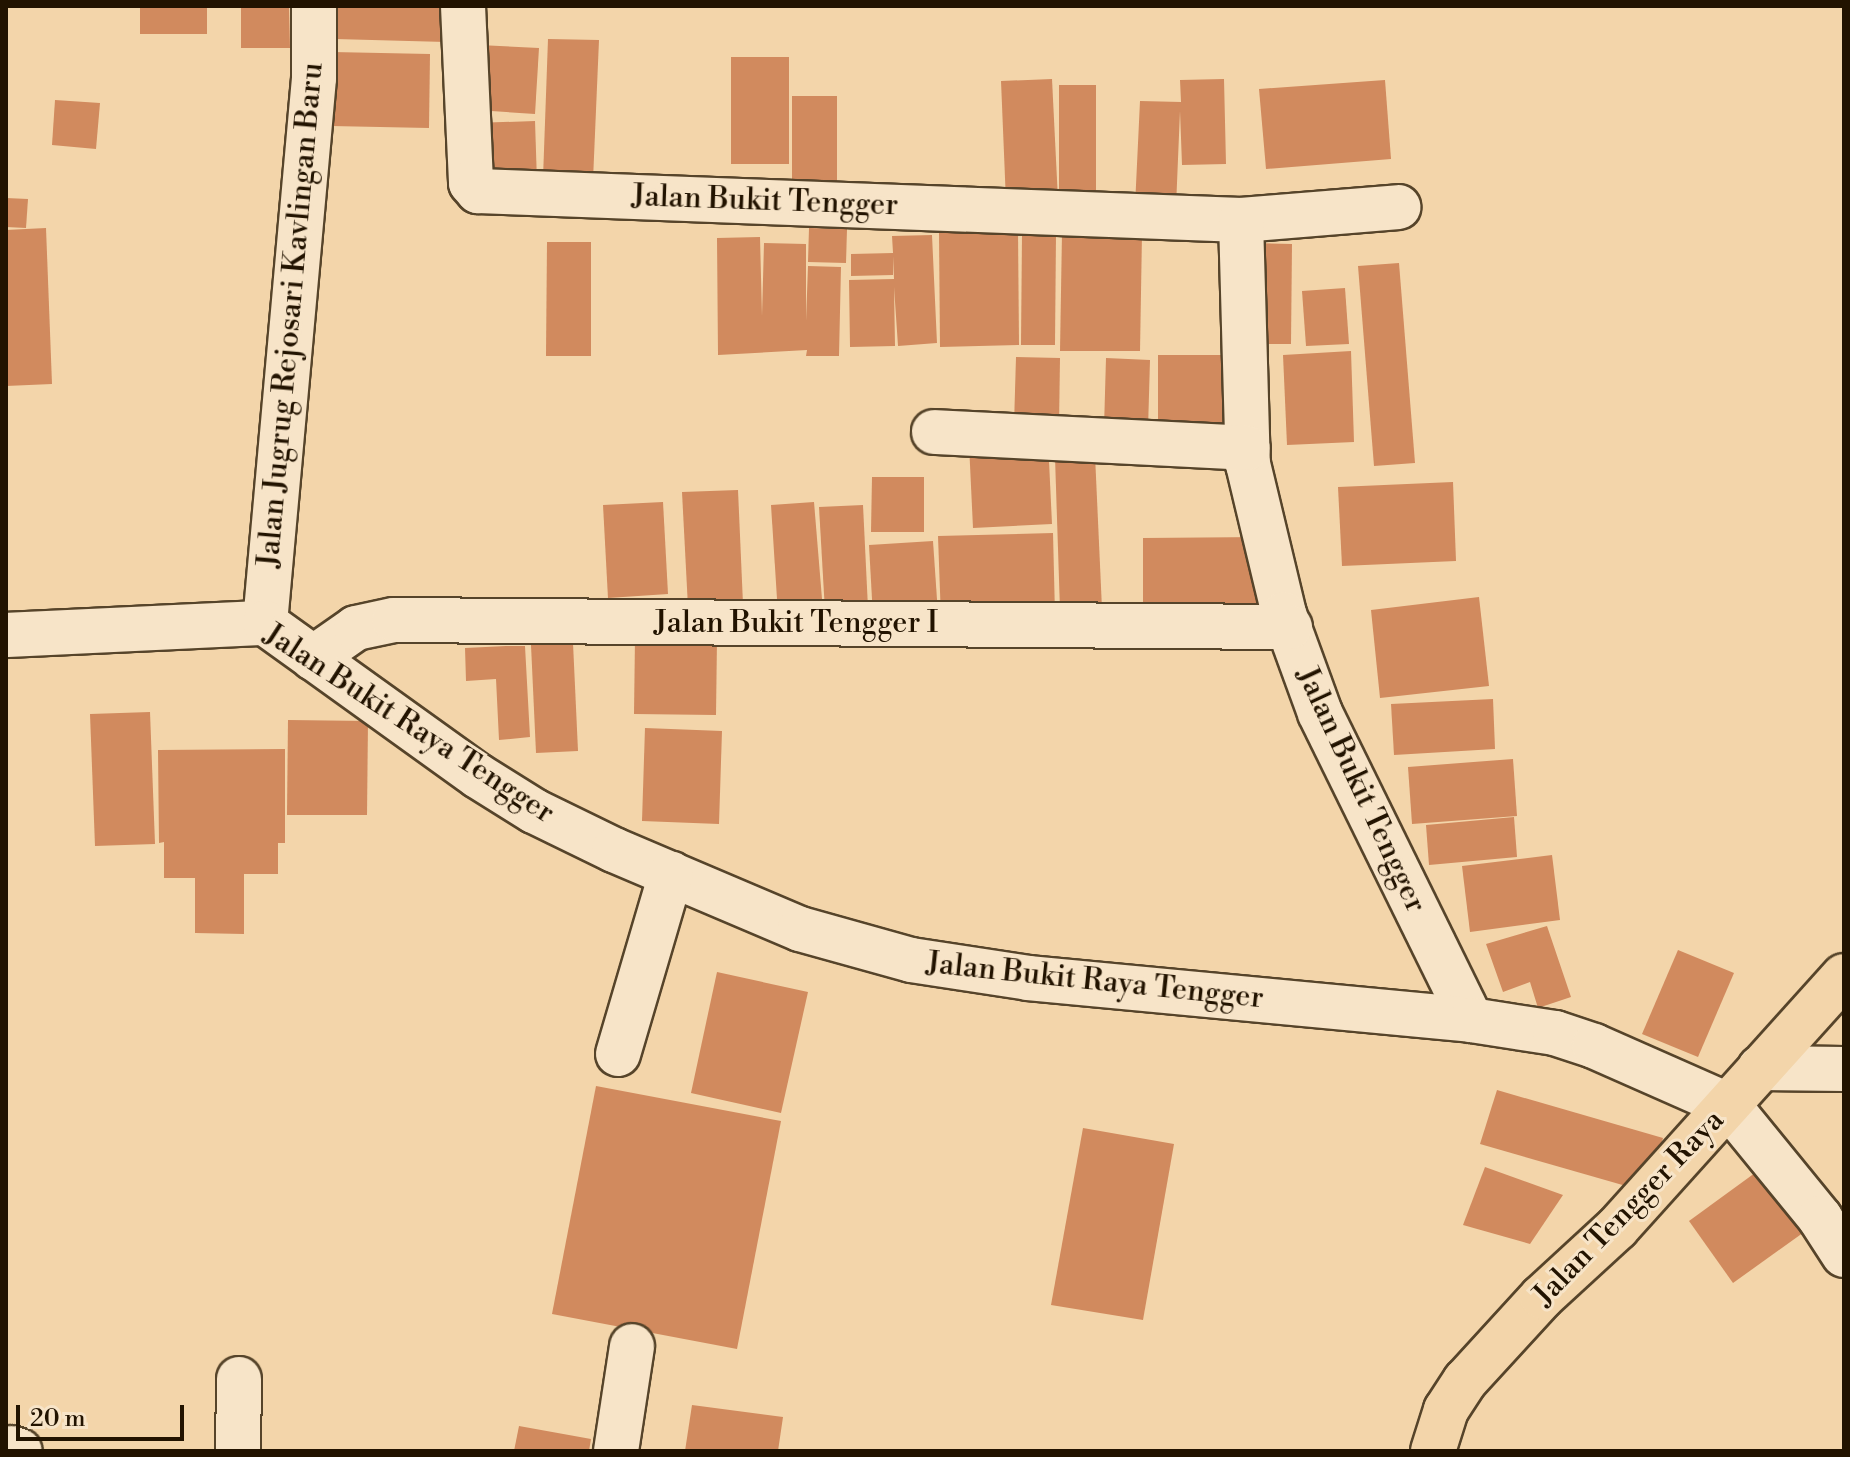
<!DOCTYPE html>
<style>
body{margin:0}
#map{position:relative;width:1850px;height:1457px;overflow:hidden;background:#f3d5aa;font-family:"Libre Bodoni",serif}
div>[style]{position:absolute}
.building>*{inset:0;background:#d18a5e}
.roads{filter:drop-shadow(2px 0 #56442a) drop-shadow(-2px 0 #56442a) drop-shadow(0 2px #56442a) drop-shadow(0 -2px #56442a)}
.minor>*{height:44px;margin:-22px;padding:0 22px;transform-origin:22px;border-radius:22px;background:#f7e4c8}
.major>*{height:44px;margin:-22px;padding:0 22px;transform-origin:22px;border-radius:22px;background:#f3d5aa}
span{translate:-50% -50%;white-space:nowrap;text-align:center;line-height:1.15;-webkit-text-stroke:6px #f7e4c8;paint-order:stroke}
.street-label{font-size:30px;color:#221300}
.frame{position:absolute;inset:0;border:8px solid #221300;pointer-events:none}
.scale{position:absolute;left:16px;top:1405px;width:168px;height:36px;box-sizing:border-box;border:4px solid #221300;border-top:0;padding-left:10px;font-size:24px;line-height:28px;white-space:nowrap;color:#221300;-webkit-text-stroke:6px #f7e4c8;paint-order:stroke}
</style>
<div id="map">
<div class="building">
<i style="clip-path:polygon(140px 6px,207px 6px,207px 34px,140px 34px)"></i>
<i style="clip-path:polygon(241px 6px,289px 6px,290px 48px,241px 48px)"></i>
<i style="clip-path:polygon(336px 6px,447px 6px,446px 42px,335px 39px)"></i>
<i style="clip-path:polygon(548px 39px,599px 40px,593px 180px,543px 178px)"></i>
<i style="clip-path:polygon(479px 45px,539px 48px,535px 114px,476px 110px)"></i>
<i style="clip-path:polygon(332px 52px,430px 54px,429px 128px,331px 126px)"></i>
<i style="clip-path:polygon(731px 57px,789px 57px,789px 164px,731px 164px)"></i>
<i style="clip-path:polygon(1052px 79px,1058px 200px,1006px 202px,1001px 81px)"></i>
<i style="clip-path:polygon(1224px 79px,1226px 164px,1182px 165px,1180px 111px,1176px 207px,1135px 206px,1140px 101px,1181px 102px,1180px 80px)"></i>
<i style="clip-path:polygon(1385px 80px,1391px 159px,1266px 169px,1259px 89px)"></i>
<i style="clip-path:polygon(1059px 85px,1096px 85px,1096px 203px,1059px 204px)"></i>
<i style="clip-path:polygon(792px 96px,837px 96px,837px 193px,792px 193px)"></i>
<i style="clip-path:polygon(55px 100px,100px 103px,96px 149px,52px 145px)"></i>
<i style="clip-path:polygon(535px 121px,537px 182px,476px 184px,474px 123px)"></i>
<i style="clip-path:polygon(6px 198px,28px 199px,26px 228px,6px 227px)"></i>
<i style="clip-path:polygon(46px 228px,52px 384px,6px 386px,6px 230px)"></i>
<i style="clip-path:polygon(809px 228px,847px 229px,846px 263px,808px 262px)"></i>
<i style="clip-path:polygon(1018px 231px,1019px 345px,940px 347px,939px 232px)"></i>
<i style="clip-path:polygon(1062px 233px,1142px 234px,1140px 351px,1060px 351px)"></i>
<i style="clip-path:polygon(1022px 234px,1056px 234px,1055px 345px,1021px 345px)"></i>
<i style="clip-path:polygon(932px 235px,937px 343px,898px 346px,894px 287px,895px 346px,850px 347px,849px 280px,894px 279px,893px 256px,893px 275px,851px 276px,851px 254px,893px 253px,892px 236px)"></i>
<i style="clip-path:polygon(760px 237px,762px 316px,764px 243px,806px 244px,806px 321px,808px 266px,841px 267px,839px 356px,806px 356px,807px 350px,718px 355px,717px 238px)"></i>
<i style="clip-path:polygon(547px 242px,591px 242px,591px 356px,546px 356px)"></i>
<i style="clip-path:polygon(1256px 243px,1292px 244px,1291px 344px,1256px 344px)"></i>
<i style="clip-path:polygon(1399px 263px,1415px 463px,1374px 466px,1358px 266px)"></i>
<i style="clip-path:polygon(1345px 288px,1349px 344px,1306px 346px,1302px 291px)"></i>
<i style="clip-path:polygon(1351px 351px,1354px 442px,1287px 445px,1283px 355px)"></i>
<i style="clip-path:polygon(1158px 355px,1223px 355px,1223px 441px,1158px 441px)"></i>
<i style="clip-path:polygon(1016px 357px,1060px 358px,1059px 426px,1014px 425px)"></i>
<i style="clip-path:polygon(1106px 358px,1150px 360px,1148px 429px,1104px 428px)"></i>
<i style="clip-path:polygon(1048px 440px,1052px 524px,973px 528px,969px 444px)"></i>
<i style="clip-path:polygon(1095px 455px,1102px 609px,1060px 610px,1055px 457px)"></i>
<i style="clip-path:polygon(872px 477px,924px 477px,924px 532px,871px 532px)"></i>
<i style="clip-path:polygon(1453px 482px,1456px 561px,1342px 566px,1338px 487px)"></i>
<i style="clip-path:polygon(738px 490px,743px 604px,688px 607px,682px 492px)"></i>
<i style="clip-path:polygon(663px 502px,668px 594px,608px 598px,603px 505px)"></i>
<i style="clip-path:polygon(814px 502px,823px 611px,778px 614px,771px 505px)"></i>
<i style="clip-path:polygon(863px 505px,868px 608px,825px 611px,819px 507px)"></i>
<i style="clip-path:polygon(1053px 533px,1055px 615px,941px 619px,938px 536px)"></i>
<i style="clip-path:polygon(1262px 537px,1262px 620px,1143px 622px,1143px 538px)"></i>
<i style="clip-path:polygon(933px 541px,938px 614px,873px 617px,869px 545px)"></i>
<i style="clip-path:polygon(1479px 597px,1489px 686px,1380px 698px,1371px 610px)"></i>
<i style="clip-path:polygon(635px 638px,717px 639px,716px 715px,634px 714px)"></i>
<i style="clip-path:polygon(573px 643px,578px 751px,536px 753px,531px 645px)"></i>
<i style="clip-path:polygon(506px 646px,525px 646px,530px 737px,499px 740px,496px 679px,466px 681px,465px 648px)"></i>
<i style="clip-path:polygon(1493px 699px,1495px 749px,1394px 755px,1391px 704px)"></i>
<i style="clip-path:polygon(150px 712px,155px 844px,95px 846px,90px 714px)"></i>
<i style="clip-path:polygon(288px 720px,368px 721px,367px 815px,287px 815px)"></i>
<i style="clip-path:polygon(645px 728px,722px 731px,719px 824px,642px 821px)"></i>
<i style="clip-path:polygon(285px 749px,285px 843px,278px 843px,278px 874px,244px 874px,244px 934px,195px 933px,195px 878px,164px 878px,164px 842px,159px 843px,158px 750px)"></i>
<i style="clip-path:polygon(1513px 759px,1517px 816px,1412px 824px,1408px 767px)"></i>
<i style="clip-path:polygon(1514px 817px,1517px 857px,1429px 865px,1426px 825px)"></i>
<i style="clip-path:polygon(1552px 855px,1560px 920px,1470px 932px,1462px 866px)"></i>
<i style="clip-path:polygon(1547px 926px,1571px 997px,1538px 1008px,1530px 982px,1503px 992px,1486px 944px)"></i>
<i style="clip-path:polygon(1678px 950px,1734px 973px,1698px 1057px,1642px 1034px)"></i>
<i style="clip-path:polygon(717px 972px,808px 992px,781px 1113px,691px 1093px)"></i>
<i style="clip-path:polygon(596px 1086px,781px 1121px,737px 1349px,552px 1314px)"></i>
<i style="clip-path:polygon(1497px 1090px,1663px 1138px,1647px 1192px,1480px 1144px)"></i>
<i style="clip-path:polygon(1083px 1128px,1174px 1144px,1143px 1320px,1051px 1305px)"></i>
<i style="clip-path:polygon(1770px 1162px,1814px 1225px,1733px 1283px,1689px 1221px)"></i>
<i style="clip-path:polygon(1485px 1167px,1563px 1195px,1530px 1244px,1463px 1225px)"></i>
<i style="clip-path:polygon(692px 1405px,783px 1417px,778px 1451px,685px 1451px)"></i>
<i style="clip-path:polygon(519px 1426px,591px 1439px,589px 1451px,514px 1451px)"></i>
</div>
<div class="roads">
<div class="minor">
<i style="left:463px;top:6px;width:177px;rotate:87.4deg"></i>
<i style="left:471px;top:183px;width:11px;rotate:49deg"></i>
<i style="left:478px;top:191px;width:764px;rotate:2.18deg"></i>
<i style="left:1241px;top:220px;width:158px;rotate:-4.7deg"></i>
<i style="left:1241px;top:220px;width:244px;rotate:88.4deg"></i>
<i style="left:1248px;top:464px;width:154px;rotate:76.5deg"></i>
<i style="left:1284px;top:614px;width:105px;rotate:70deg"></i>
<i style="left:1320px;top:713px;width:342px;rotate:63.8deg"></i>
<i style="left:934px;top:432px;width:314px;rotate:2.9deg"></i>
<i style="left:265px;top:623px;width:547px;rotate:-84.86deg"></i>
<i style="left:314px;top:78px;width:72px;rotate:-90deg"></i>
<i style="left:6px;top:635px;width:259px;rotate:-2.7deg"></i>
<i style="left:265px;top:623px;width:262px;rotate:35.7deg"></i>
<i style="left:478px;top:776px;width:66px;rotate:32deg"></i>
<i style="left:534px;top:811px;width:89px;rotate:26deg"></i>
<i style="left:614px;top:850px;width:202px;rotate:23deg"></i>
<i style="left:800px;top:929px;width:115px;rotate:15.6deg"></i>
<i style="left:911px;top:960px;width:118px;rotate:8.7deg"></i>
<i style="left:1028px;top:978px;width:445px;rotate:5.4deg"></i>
<i style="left:1471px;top:1020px;width:85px;rotate:8.8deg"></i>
<i style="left:1555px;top:1033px;width:41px;rotate:18.4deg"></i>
<i style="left:1594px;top:1046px;width:146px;rotate:23.8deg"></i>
<i style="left:1728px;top:1105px;width:146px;rotate:50.8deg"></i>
<i style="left:1820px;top:1218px;width:44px;rotate:57deg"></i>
<i style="left:313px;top:658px;width:52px;rotate:-34.9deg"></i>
<i style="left:356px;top:628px;width:39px;rotate:-12deg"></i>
<i style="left:394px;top:620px;width:896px;rotate:0.45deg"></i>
<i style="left:618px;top:1054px;width:188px;rotate:-73.6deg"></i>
<i style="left:1760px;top:1068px;width:84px;rotate:0.7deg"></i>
<i style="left:11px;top:1448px;width:9px;rotate:18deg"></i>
<i style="left:238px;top:1451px;width:72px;rotate:-89.2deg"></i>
<i style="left:616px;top:1451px;width:106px;rotate:-81.3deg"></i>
</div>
<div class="major">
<i style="left:1433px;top:1451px;width:43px;rotate:-72.4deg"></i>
<i style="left:1446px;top:1410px;width:35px;rotate:-57deg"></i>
<i style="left:1465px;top:1381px;width:114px;rotate:-47.5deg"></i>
<i style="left:1542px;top:1297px;width:102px;rotate:-42.6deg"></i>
<i style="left:1617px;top:1228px;width:339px;rotate:-48deg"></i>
</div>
</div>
<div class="street-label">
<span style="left:765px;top:201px;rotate:2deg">Jalan Bukit Tengger</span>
<span style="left:291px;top:315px;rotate:-85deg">Jalan Jugrug Rejosari Kavlingan Baru</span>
<span style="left:796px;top:623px">Jalan Bukit Tengger I</span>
<span style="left:409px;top:724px;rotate:33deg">Jalan Bukit Raya Tengger</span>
<span style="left:1361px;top:790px;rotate:65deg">Jalan Bukit Tengger</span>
<span style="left:1095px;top:981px;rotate:6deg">Jalan Bukit Raya Tengger</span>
<span style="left:1629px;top:1208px;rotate:-46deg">Jalan Tengger Raya</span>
</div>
<div class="frame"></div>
<div class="scale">20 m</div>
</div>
